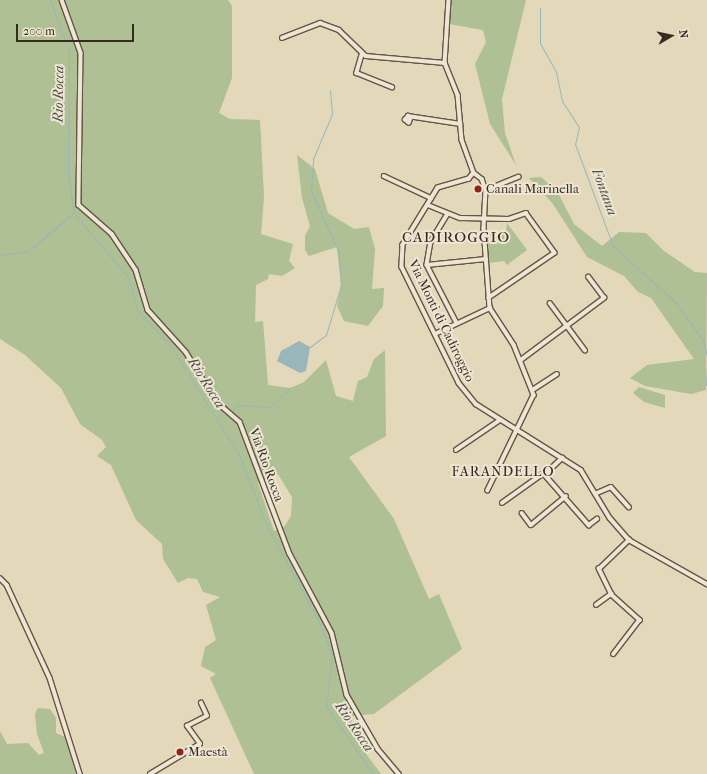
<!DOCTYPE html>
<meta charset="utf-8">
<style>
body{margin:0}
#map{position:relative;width:707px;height:774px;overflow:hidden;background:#e3d8b9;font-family:"IM FELL French Canon",serif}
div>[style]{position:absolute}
.green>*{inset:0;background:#aec094}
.water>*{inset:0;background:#99b7ba}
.stream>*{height:1px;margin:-0.5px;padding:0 0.5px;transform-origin:0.5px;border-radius:0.5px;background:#99b7ba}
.roads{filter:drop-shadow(1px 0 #635547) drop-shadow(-1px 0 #635547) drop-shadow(0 1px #635547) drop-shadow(0 -1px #635547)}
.minor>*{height:3.5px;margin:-1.75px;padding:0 1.75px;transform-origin:1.75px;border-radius:1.75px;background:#ede6d2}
.dots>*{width:11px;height:11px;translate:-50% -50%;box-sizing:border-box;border:2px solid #ede6d2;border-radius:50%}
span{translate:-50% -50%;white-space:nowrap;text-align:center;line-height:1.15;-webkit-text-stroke:4px #ede6d2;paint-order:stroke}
.poi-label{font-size:13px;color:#382921}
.left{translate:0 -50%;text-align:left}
.street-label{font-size:13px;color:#382921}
.water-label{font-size:14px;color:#504c47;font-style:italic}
.neighbourhood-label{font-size:14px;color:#382921;letter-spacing:1px}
.quarter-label{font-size:15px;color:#382921;letter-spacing:1px}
.north{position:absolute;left:651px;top:16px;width:40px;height:40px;-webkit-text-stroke:3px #ede6d2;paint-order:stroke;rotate:81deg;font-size:11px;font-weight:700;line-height:16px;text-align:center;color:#382921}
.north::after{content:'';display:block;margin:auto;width:14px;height:18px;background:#382921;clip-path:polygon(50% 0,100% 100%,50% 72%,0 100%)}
.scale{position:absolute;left:16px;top:24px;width:118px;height:18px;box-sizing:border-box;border:2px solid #382921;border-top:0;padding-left:5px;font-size:12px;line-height:14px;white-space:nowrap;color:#382921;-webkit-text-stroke:3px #ede6d2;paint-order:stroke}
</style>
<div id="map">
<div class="green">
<i style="clip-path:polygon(evenodd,0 0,228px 0,232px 6px,232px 78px,219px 113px,230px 119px,260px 120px,264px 197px,261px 234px,293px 244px,289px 261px,295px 268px,282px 276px,269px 274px,268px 279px,256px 285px,255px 322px,263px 321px,268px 385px,290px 388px,304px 382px,326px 360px,336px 396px,353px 401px,358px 381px,367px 377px,374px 359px,385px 350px,386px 436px,349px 457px,394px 519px,429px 599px,439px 594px,462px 649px,374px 714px,350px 716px,367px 755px,381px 774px,254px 774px,210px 678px,216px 674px,201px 666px,205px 647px,216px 640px,206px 605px,220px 597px,203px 592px,197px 579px,188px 578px,178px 583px,163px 559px,162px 544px,136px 520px,111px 465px,97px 456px,106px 447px,102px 440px,80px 424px,61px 388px,25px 355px,0 339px,0 0,278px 474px,292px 497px,291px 516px,284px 527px,274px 531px,258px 483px,278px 474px)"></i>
<i style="clip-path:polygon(447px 0,526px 0,502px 99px,505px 133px,516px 165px,490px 124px,475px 64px,486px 42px,483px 30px,443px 23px)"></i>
<i style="clip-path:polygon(297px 155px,315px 169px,328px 213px,354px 229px,369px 227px,375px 249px,372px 289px,384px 288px,383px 306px,368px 326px,344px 321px,337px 306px,341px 285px,337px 247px,309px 256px,305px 250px,305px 236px,310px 226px,302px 198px)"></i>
<i style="clip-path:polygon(541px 177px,557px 191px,574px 224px,602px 246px,619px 232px,646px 233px,664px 251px,695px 272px,707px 273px,706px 390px,691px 394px,645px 386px,630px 378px,647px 365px,694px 359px,651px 298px,638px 292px,624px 276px,587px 257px,553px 204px,529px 178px)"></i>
<i style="clip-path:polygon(507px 223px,527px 250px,507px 265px,504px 261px,489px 263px,486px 231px,506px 232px)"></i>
<i style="clip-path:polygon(639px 387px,665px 395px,665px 408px,644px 402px,633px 393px)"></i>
<i style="clip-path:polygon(38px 708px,50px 709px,56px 718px,56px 733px,65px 737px,76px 774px,0 774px,0 731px,7px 744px,28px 743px,39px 755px,44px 753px,37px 734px,35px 714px)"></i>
</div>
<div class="water">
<i style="clip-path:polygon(299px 341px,310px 347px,306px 371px,300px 373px,277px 361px,281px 351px)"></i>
</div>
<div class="stream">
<i style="left:50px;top:0;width:55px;rotate:69.9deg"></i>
<i style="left:69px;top:52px;width:123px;rotate:90.5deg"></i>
<i style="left:68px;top:175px;width:38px;rotate:81deg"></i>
<i style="left:74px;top:213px;width:84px;rotate:49.8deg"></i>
<i style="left:128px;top:277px;width:35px;rotate:74deg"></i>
<i style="left:138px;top:311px;width:48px;rotate:46.7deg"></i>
<i style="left:171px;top:346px;width:131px;rotate:58.1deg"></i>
<i style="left:240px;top:457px;width:72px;rotate:68.8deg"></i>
<i style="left:266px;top:524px;width:109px;rotate:61.6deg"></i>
<i style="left:318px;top:620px;width:38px;rotate:68deg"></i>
<i style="left:332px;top:655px;width:51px;rotate:96.7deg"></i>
<i style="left:326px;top:706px;width:83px;rotate:55.3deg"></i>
<i style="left:540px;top:8px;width:35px;rotate:90deg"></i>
<i style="left:540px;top:43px;width:33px;rotate:61deg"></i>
<i style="left:556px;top:72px;width:30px;rotate:78deg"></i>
<i style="left:562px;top:101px;width:31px;rotate:57deg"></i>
<i style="left:579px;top:127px;width:17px;rotate:103deg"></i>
<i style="left:575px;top:144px;width:109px;rotate:69.6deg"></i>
<i style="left:613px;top:246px;width:84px;rotate:42.1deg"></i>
<i style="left:675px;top:302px;width:47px;rotate:53.6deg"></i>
<i style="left:703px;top:340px;width:16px;rotate:76deg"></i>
<i style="left:30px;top:250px;width:57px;rotate:-40.7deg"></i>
<i style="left:0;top:255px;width:28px;rotate:-8deg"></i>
<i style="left:310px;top:347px;width:20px;rotate:-37deg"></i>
<i style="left:326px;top:335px;width:52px;rotate:-73.3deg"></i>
<i style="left:341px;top:285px;width:32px;rotate:-94deg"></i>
<i style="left:339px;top:253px;width:68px;rotate:-114.3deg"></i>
<i style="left:311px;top:191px;width:32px;rotate:-86deg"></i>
<i style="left:313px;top:159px;width:49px;rotate:-67.1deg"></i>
<i style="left:332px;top:114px;width:24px;rotate:-95deg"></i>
<i style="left:706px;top:385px;width:17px;rotate:-87deg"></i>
<i style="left:232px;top:409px;width:9px;rotate:-27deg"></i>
<i style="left:240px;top:405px;width:30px;rotate:4deg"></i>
<i style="left:270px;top:407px;width:28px;rotate:-44deg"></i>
</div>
<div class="roads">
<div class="minor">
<i style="left:62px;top:0;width:56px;rotate:70.3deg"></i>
<i style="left:81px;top:53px;width:152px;rotate:90.8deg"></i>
<i style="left:79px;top:205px;width:44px;rotate:41.3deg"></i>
<i style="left:112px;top:234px;width:43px;rotate:56.3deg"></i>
<i style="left:136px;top:270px;width:42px;rotate:73.3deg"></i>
<i style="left:148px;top:310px;width:57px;rotate:47.9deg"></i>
<i style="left:186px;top:352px;width:59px;rotate:58.2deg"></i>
<i style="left:217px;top:402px;width:30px;rotate:41deg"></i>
<i style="left:240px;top:422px;width:141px;rotate:69.3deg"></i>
<i style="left:290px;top:554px;width:89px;rotate:62deg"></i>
<i style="left:332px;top:633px;width:64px;rotate:76.4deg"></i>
<i style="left:347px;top:695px;width:62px;rotate:60.1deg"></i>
<i style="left:378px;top:749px;width:33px;rotate:50deg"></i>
<i style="left:449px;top:0;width:63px;rotate:93.6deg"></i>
<i style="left:445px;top:63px;width:35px;rotate:68deg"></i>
<i style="left:458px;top:95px;width:45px;rotate:84.9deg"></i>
<i style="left:462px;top:140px;width:35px;rotate:70deg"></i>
<i style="left:474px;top:173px;width:8px;rotate:130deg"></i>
<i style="left:469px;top:179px;width:32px;rotate:164deg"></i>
<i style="left:438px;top:188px;width:67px;rotate:121.6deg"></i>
<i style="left:403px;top:245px;width:22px;rotate:93deg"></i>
<i style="left:402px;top:267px;width:129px;rotate:63.8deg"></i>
<i style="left:459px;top:383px;width:27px;rotate:51deg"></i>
<i style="left:476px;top:404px;width:124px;rotate:32.2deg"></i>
<i style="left:581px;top:470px;width:56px;rotate:58.9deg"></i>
<i style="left:610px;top:518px;width:29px;rotate:49deg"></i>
<i style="left:629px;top:540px;width:90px;rotate:29.4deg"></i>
<i style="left:282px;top:38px;width:41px;rotate:-21.5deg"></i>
<i style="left:320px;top:23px;width:20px;rotate:20deg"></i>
<i style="left:339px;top:30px;width:37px;rotate:44deg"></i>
<i style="left:366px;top:56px;width:79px;rotate:5.1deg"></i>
<i style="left:362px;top:55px;width:19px;rotate:106deg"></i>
<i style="left:357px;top:73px;width:38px;rotate:22deg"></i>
<i style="left:411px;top:118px;width:5px;rotate:112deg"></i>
<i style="left:409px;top:123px;width:5px;rotate:-143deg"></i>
<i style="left:405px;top:120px;width:5px;rotate:-53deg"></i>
<i style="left:408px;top:116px;width:53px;rotate:8.7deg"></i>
<i style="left:474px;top:173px;width:10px;rotate:37deg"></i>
<i style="left:482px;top:179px;width:12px;rotate:70deg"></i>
<i style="left:486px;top:190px;width:38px;rotate:93deg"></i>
<i style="left:484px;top:228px;width:80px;rotate:85.7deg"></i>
<i style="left:490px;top:308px;width:44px;rotate:57deg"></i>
<i style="left:514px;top:345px;width:54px;rotate:68.2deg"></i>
<i style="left:534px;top:395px;width:106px;rotate:115.8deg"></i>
<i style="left:384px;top:176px;width:52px;rotate:25.1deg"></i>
<i style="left:486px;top:190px;width:35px;rotate:-22deg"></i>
<i style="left:428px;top:205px;width:35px;rotate:22deg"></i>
<i style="left:461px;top:218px;width:48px;rotate:1.2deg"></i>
<i style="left:509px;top:219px;width:18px;rotate:-19deg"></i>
<i style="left:526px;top:213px;width:49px;rotate:54.1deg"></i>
<i style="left:555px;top:253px;width:80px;rotate:145.7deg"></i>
<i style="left:448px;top:214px;width:33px;rotate:121deg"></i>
<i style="left:431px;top:242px;width:23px;rotate:100deg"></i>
<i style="left:427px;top:265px;width:65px;rotate:62.7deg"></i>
<i style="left:427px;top:265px;width:59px;rotate:-5.8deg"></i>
<i style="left:550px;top:303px;width:59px;rotate:53.3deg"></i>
<i style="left:435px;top:334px;width:61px;rotate:-25.3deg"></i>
<i style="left:521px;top:360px;width:104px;rotate:-36.8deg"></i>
<i style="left:604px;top:298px;width:26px;rotate:-127deg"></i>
<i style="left:534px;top:389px;width:27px;rotate:-33deg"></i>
<i style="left:456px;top:450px;width:53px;rotate:-34.3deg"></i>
<i style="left:563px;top:458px;width:25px;rotate:137deg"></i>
<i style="left:545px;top:475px;width:67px;rotate:48.7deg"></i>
<i style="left:589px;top:525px;width:10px;rotate:-37deg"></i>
<i style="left:597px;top:493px;width:15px;rotate:-23deg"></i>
<i style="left:611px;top:487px;width:27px;rotate:48deg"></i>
<i style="left:502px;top:503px;width:52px;rotate:-35.5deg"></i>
<i style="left:522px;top:513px;width:15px;rotate:53deg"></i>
<i style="left:531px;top:525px;width:45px;rotate:-39.6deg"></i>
<i style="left:0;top:578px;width:10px;rotate:45deg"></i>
<i style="left:7px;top:585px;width:102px;rotate:65.2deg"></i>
<i style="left:50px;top:678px;width:101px;rotate:72.6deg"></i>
<i style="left:611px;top:594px;width:39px;rotate:42deg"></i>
<i style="left:640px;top:620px;width:43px;rotate:127.4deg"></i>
<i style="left:596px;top:605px;width:19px;rotate:-36deg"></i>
<i style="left:611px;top:594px;width:28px;rotate:-116deg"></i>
<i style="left:599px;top:569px;width:42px;rotate:-44deg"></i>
<i style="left:150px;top:774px;width:58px;rotate:-31deg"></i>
<i style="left:200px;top:744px;width:22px;rotate:-126deg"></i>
<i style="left:187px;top:726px;width:22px;rotate:-27deg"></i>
<i style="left:207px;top:716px;width:14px;rotate:-115deg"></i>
</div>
</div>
<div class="dots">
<i style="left:478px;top:189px;background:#8f2418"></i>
<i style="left:180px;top:752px;background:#8f2418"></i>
</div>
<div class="poi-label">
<span class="left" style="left:486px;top:189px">Canali Marinella</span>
<span class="left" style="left:188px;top:752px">Maestà</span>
</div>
<div class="street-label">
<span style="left:441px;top:321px;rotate:64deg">Via Monti di Cadiroggio</span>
<span style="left:266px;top:465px;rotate:70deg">Via Rio Rocca</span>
</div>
<div class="water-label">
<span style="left:59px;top:94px;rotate:-89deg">Rio Rocca</span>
<span style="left:604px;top:192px;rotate:70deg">Fontana</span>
<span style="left:206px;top:383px;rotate:58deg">Rio Rocca</span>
<span style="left:354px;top:727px;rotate:56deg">Rio Rocca</span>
</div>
<div class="neighbourhood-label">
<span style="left:503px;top:472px">FARANDELLO</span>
</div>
<div class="quarter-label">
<span style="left:456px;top:238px">CADIROGGIO</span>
</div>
<div class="north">N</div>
<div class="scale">200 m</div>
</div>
